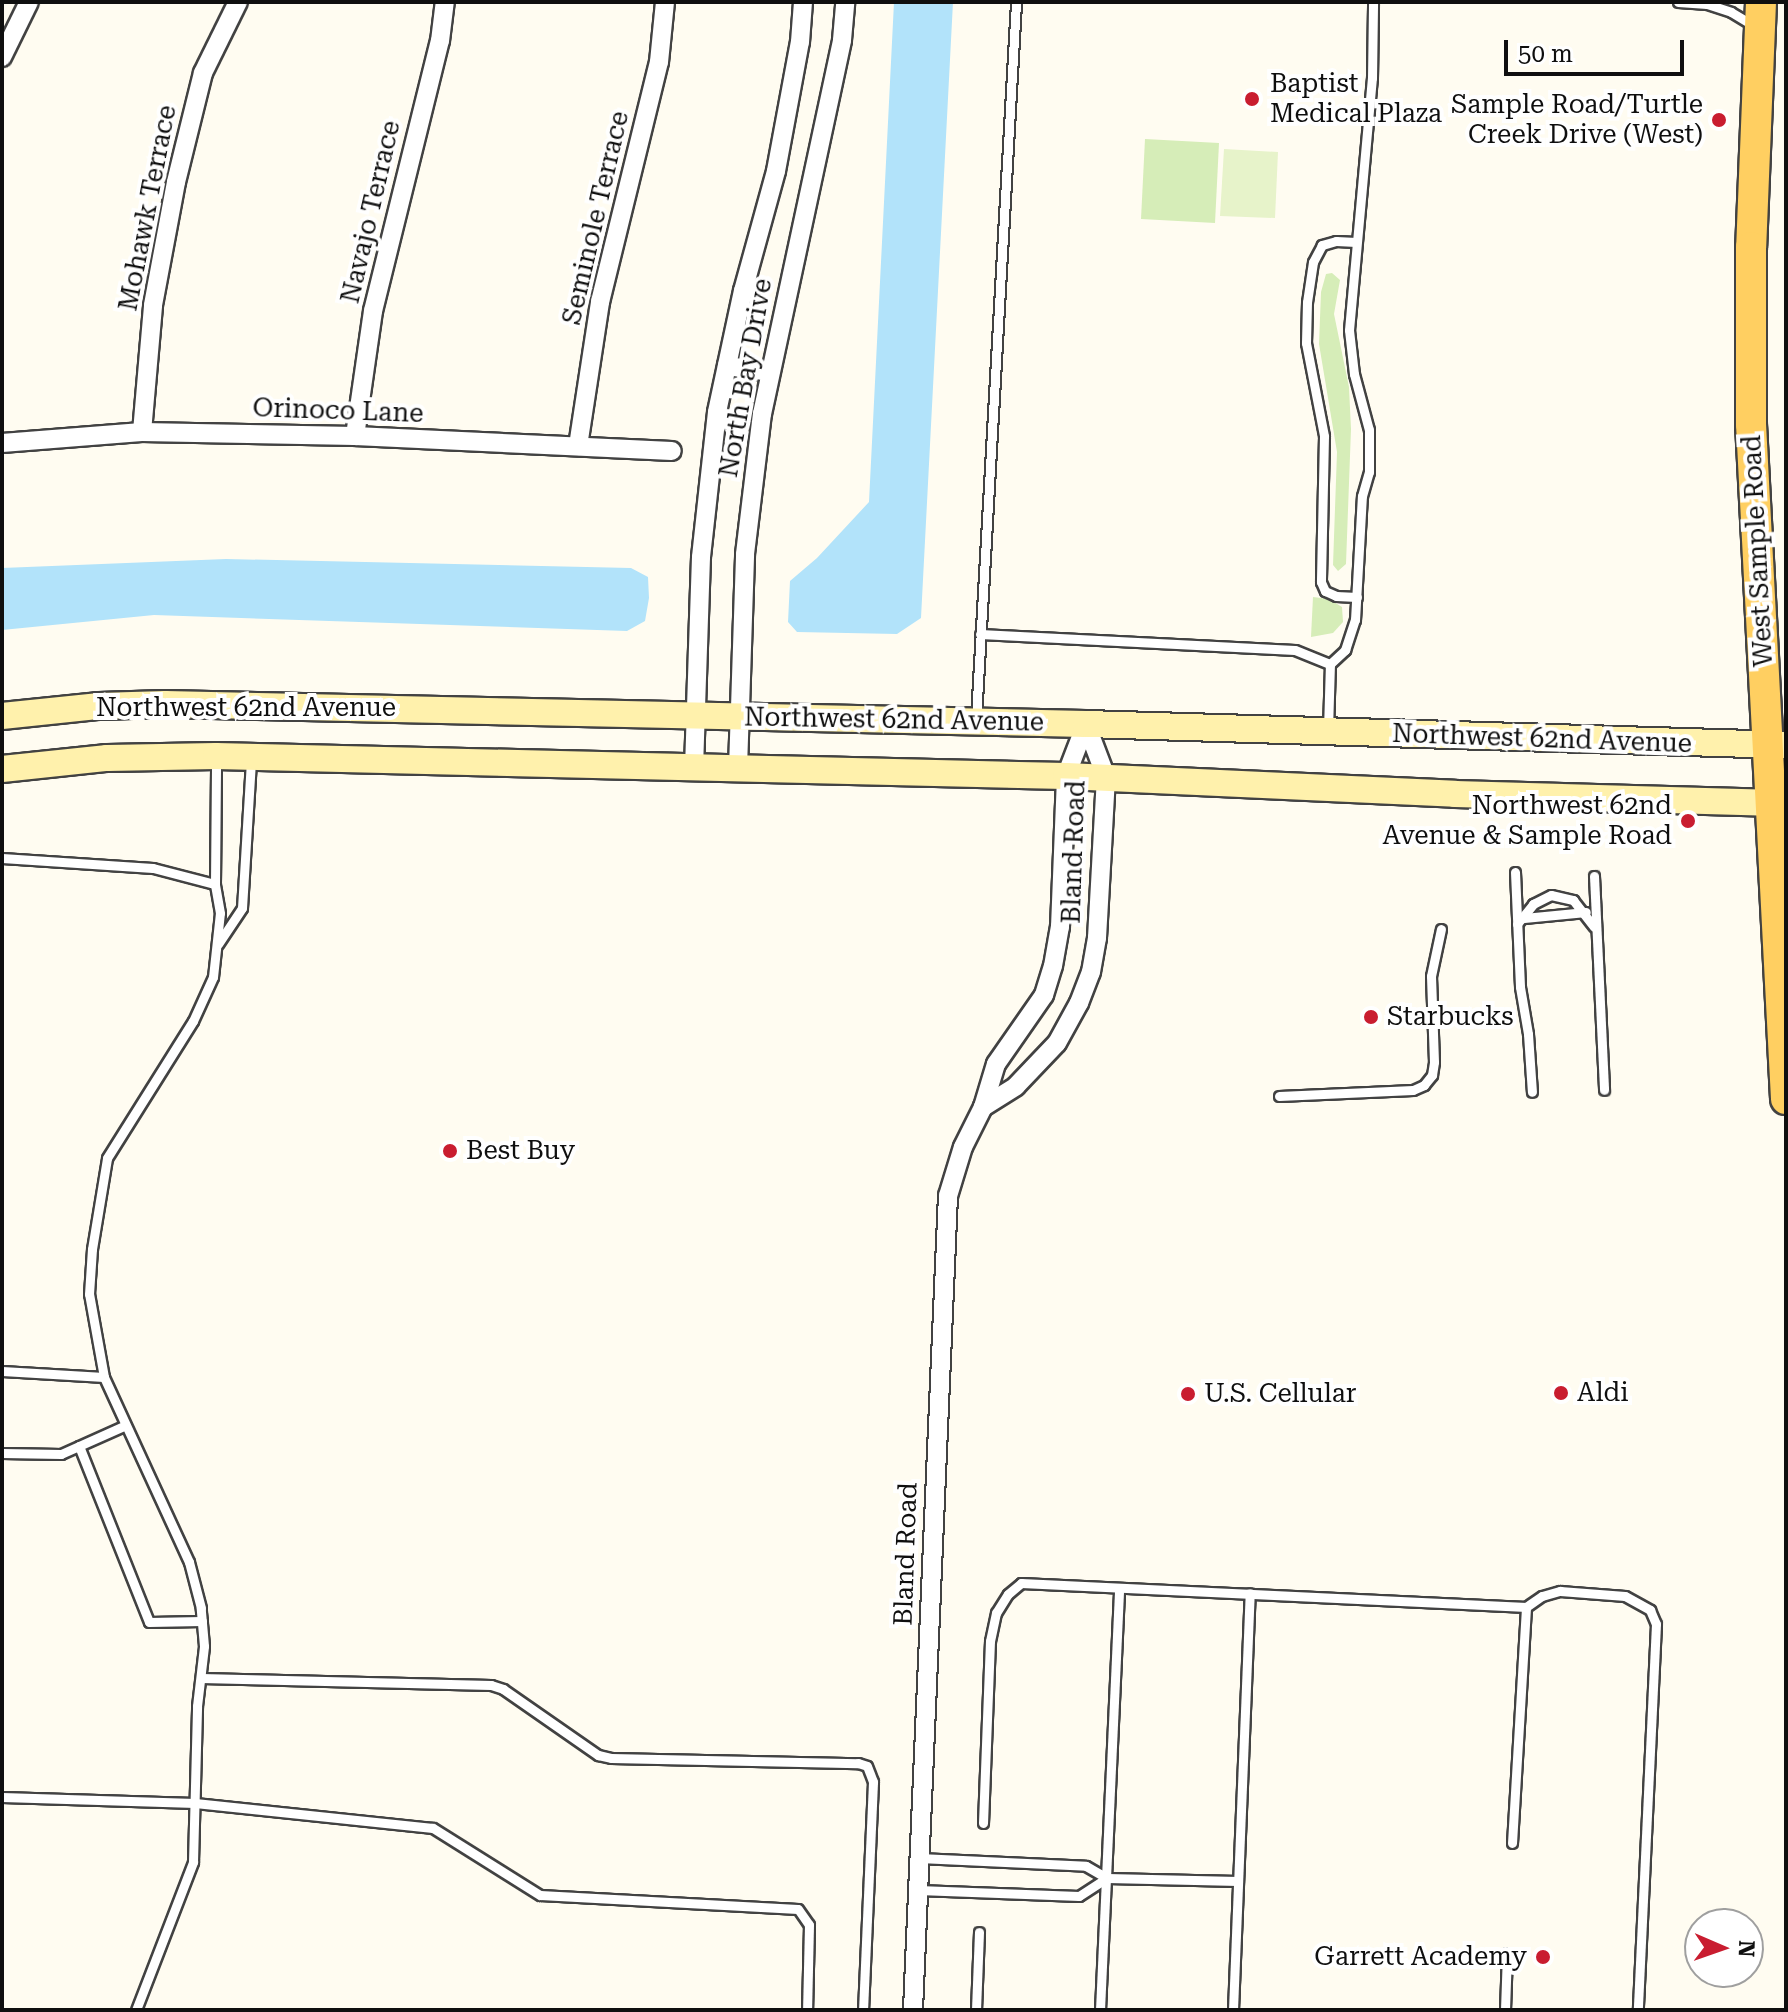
<!DOCTYPE html>
<style>
body{margin:0}
#map{position:relative;width:1788px;height:2012px;overflow:hidden;background:#fffcf1;font-family:"Roboto Serif",serif}
div>[style]{position:absolute}
.green>*{inset:0;background:#d6edb8}
.pitch>*{inset:0;background:#e7f3ca}
.water>*{inset:0;background:#b2e3fa}
.roads{filter:drop-shadow(2px 0 #424242) drop-shadow(-2px 0 #424242) drop-shadow(0 2px #424242) drop-shadow(0 -2px #424242)}
.lane>*{height:9px;margin:-4.5px;padding:0 4.5px;transform-origin:4.5px;border-radius:4.5px;background:#fff}
.street>*{height:18px;margin:-9px;padding:0 9px;transform-origin:9px;border-radius:9px;background:#fff}
.secondary>*{height:26px;margin:-13px;padding:0 13px;transform-origin:13px;border-radius:13px;background:#fff1ac}
.primary>*{height:30px;margin:-15px;padding:0 15px;transform-origin:15px;border-radius:15px;background:#ffcf61}
.dots>*{width:22px;height:22px;translate:-50% -50%;box-sizing:border-box;border:4px solid #fff;border-radius:50%}
span{translate:-50% -50%;white-space:nowrap;text-align:center;line-height:1.15;-webkit-text-stroke:8px #fff;paint-order:stroke}
.poi-label{font-size:26px;color:#0f0f0f}
.left{translate:0 -50%;text-align:left}
.right{translate:-100% -50%;text-align:right}
.street-label{font-size:26px;color:#0f0f0f}
.frame{position:absolute;inset:0;border:4px solid #0f0f0f;pointer-events:none}
.north{position:absolute;left:1684px;top:1908px;width:80px;height:80px;box-sizing:border-box;background:#fff;border:2px solid #9f9f9f;border-radius:50%;rotate:92deg;font-size:22px;font-weight:700;line-height:32px;text-align:center;color:#0f0f0f}
.north::after{content:'';display:block;margin:auto;width:28px;height:36px;background:#c91d30;clip-path:polygon(50% 0,100% 100%,50% 72%,0 100%)}
.scale{position:absolute;left:1504px;top:40px;width:180px;height:36px;box-sizing:border-box;border:4px solid #0f0f0f;border-top:0;padding-left:10px;font-size:24px;line-height:28px;white-space:nowrap;color:#0f0f0f;-webkit-text-stroke:6px #fff;paint-order:stroke}
</style>
<div id="map">
<div class="green">
<i style="clip-path:polygon(1145px 139px,1219px 143px,1215px 223px,1141px 219px)"></i>
<i style="clip-path:polygon(1332px 273px,1340px 280px,1334px 314px,1349px 387px,1351px 429px,1346px 564px,1338px 571px,1333px 565px,1337px 452px,1319px 344px,1321px 292px,1326px 274px)"></i>
<i style="clip-path:polygon(1313px 597px,1329px 599px,1342px 607px,1343px 622px,1333px 633px,1311px 637px)"></i>
</div>
<div class="pitch">
<i style="clip-path:polygon(1224px 149px,1278px 152px,1275px 218px,1220px 216px)"></i>
</div>
<div class="water">
<i style="clip-path:polygon(894px 2px,953px 2px,921px 618px,897px 634px,797px 632px,788px 622px,790px 581px,817px 558px,869px 502px)"></i>
<i style="clip-path:polygon(226px 559px,631px 568px,648px 577px,649px 598px,645px 621px,627px 631px,154px 615px,2px 630px,2px 568px)"></i>
</div>
<div class="roads">
<div class="lane">
<i style="left:1678px;top:2px;width:29px;rotate:4deg"></i>
<i style="left:1707px;top:4px;width:25px;rotate:18deg"></i>
<i style="left:1731px;top:12px;width:26px;rotate:31deg"></i>
<i style="left:1356px;top:242px;width:20px;rotate:-177deg"></i>
<i style="left:1336px;top:241px;width:15px;rotate:164deg"></i>
<i style="left:1322px;top:245px;width:19px;rotate:118deg"></i>
<i style="left:1313px;top:262px;width:40px;rotate:98.5deg"></i>
<i style="left:1307px;top:302px;width:41px;rotate:91.4deg"></i>
<i style="left:1306px;top:343px;width:95px;rotate:79deg"></i>
<i style="left:1324px;top:436px;width:146px;rotate:91.2deg"></i>
<i style="left:1321px;top:582px;width:10px;rotate:66deg"></i>
<i style="left:1325px;top:591px;width:12px;rotate:24deg"></i>
<i style="left:1336px;top:596px;width:21px;rotate:3deg"></i>
<i style="left:980px;top:634px;width:315px;rotate:2.9deg"></i>
<i style="left:1295px;top:650px;width:38px;rotate:22deg"></i>
<i style="left:976px;top:718px;width:717px;rotate:-86.8deg"></i>
<i style="left:1328px;top:730px;width:66px;rotate:-88.3deg"></i>
<i style="left:1330px;top:664px;width:21px;rotate:-43deg"></i>
<i style="left:1345px;top:650px;width:32px;rotate:-72deg"></i>
<i style="left:1355px;top:620px;width:124px;rotate:-86.8deg"></i>
<i style="left:1362px;top:496px;width:25px;rotate:-74deg"></i>
<i style="left:1369px;top:472px;width:42px;rotate:-90deg"></i>
<i style="left:1369px;top:430px;width:58px;rotate:-105deg"></i>
<i style="left:1354px;top:374px;width:44px;rotate:-96.5deg"></i>
<i style="left:1349px;top:330px;width:253px;rotate:-84.8deg"></i>
<i style="left:1372px;top:78px;width:76px;rotate:-89.2deg"></i>
<i style="left:2px;top:858px;width:151px;rotate:3.8deg"></i>
<i style="left:153px;top:868px;width:64px;rotate:14.5deg"></i>
<i style="left:1515px;top:872px;width:115px;rotate:87.5deg"></i>
<i style="left:1520px;top:987px;width:48px;rotate:80.3deg"></i>
<i style="left:1528px;top:1034px;width:58px;rotate:86.1deg"></i>
<i style="left:1594px;top:876px;width:214px;rotate:87.3deg"></i>
<i style="left:1524px;top:918px;width:62px;rotate:-5.5deg"></i>
<i style="left:1517px;top:924px;width:26px;rotate:-51deg"></i>
<i style="left:1533px;top:904px;width:20px;rotate:-27deg"></i>
<i style="left:1551px;top:895px;width:23px;rotate:13deg"></i>
<i style="left:1573px;top:900px;width:34px;rotate:52deg"></i>
<i style="left:218px;top:944px;width:43px;rotate:-56.3deg"></i>
<i style="left:242px;top:908px;width:149px;rotate:-86.5deg"></i>
<i style="left:1279px;top:1096px;width:134px;rotate:-2.6deg"></i>
<i style="left:1413px;top:1090px;width:12px;rotate:-24deg"></i>
<i style="left:1424px;top:1085px;width:13px;rotate:-51deg"></i>
<i style="left:1432px;top:1075px;width:13px;rotate:-81deg"></i>
<i style="left:1434px;top:1062px;width:86px;rotate:-92deg"></i>
<i style="left:1431px;top:976px;width:48px;rotate:-78deg"></i>
<i style="left:2px;top:1371px;width:102px;rotate:3.4deg"></i>
<i style="left:79px;top:1446px;width:189px;rotate:68.3deg"></i>
<i style="left:149px;top:1622px;width:53px;rotate:-1.1deg"></i>
<i style="left:2px;top:1453px;width:59px;rotate:1deg"></i>
<i style="left:61px;top:1454px;width:69px;rotate:-24deg"></i>
<i style="left:201px;top:1678px;width:290px;rotate:1.4deg"></i>
<i style="left:491px;top:1685px;width:13px;rotate:18deg"></i>
<i style="left:503px;top:1689px;width:116px;rotate:34.8deg"></i>
<i style="left:598px;top:1755px;width:13px;rotate:13deg"></i>
<i style="left:611px;top:1758px;width:247px;rotate:1.2deg"></i>
<i style="left:858px;top:1763px;width:9px;rotate:18deg"></i>
<i style="left:867px;top:1766px;width:17px;rotate:69deg"></i>
<i style="left:873px;top:1782px;width:228px;rotate:92.5deg"></i>
<i style="left:2px;top:1797px;width:193px;rotate:1.8deg"></i>
<i style="left:195px;top:1803px;width:239px;rotate:6deg"></i>
<i style="left:433px;top:1828px;width:126px;rotate:32.1deg"></i>
<i style="left:540px;top:1895px;width:258px;rotate:3.1deg"></i>
<i style="left:798px;top:1909px;width:19px;rotate:55deg"></i>
<i style="left:809px;top:1925px;width:85px;rotate:91.3deg"></i>
<i style="left:983px;top:1823px;width:182px;rotate:-87.8deg"></i>
<i style="left:990px;top:1641px;width:29px;rotate:-78deg"></i>
<i style="left:996px;top:1613px;width:22px;rotate:-58deg"></i>
<i style="left:1008px;top:1594px;width:17px;rotate:-40deg"></i>
<i style="left:1021px;top:1583px;width:506px;rotate:2.72deg"></i>
<i style="left:1526px;top:1607px;width:19px;rotate:-35deg"></i>
<i style="left:1542px;top:1596px;width:19px;rotate:-16deg"></i>
<i style="left:1560px;top:1591px;width:65px;rotate:4.4deg"></i>
<i style="left:1625px;top:1596px;width:29px;rotate:29deg"></i>
<i style="left:1650px;top:1610px;width:15px;rotate:67deg"></i>
<i style="left:1656px;top:1624px;width:386px;rotate:92.7deg"></i>
<i style="left:1512px;top:1843px;width:236px;rotate:-86.6deg"></i>
<i style="left:919px;top:1858px;width:167px;rotate:2.7deg"></i>
<i style="left:1086px;top:1866px;width:24px;rotate:30deg"></i>
<i style="left:1107px;top:1878px;width:131px;rotate:1.3deg"></i>
<i style="left:918px;top:1890px;width:161px;rotate:2.1deg"></i>
<i style="left:1079px;top:1896px;width:33px;rotate:-33deg"></i>
<i style="left:136px;top:2010px;width:159px;rotate:-68.9deg"></i>
<i style="left:193px;top:1862px;width:156px;rotate:-88.5deg"></i>
<i style="left:197px;top:1706px;width:60px;rotate:-83.3deg"></i>
<i style="left:204px;top:1646px;width:38px;rotate:-95deg"></i>
<i style="left:201px;top:1608px;width:48px;rotate:-104.6deg"></i>
<i style="left:189px;top:1562px;width:204px;rotate:-114.7deg"></i>
<i style="left:104px;top:1377px;width:84px;rotate:-100.2deg"></i>
<i style="left:89px;top:1294px;width:45px;rotate:-86.2deg"></i>
<i style="left:92px;top:1249px;width:92px;rotate:-80.6deg"></i>
<i style="left:107px;top:1158px;width:162px;rotate:-57.9deg"></i>
<i style="left:193px;top:1021px;width:48px;rotate:-65.6deg"></i>
<i style="left:213px;top:977px;width:64px;rotate:-83.8deg"></i>
<i style="left:220px;top:913px;width:29px;rotate:-100deg"></i>
<i style="left:215px;top:884px;width:126px;rotate:-89.5deg"></i>
<i style="left:976px;top:2010px;width:78px;rotate:-87.8deg"></i>
<i style="left:1100px;top:2010px;width:421px;rotate:-87.4deg"></i>
<i style="left:1233px;top:2010px;width:417px;rotate:-87.7deg"></i>
<i style="left:1505px;top:2010px;width:57px;rotate:-88deg"></i>
</div>
<div class="street">
<i style="left:2px;top:57px;width:61px;rotate:-63.9deg"></i>
<i style="left:727px;top:366px;width:43px;rotate:7.9deg"></i>
<i style="left:142px;top:432px;width:127px;rotate:-85deg"></i>
<i style="left:153px;top:305px;width:125px;rotate:-79.4deg"></i>
<i style="left:176px;top:182px;width:112px;rotate:-76.1deg"></i>
<i style="left:203px;top:73px;width:79px;rotate:-63.8deg"></i>
<i style="left:355px;top:436px;width:126px;rotate:-81.8deg"></i>
<i style="left:373px;top:311px;width:278px;rotate:-76.1deg"></i>
<i style="left:440px;top:41px;width:39px;rotate:-83deg"></i>
<i style="left:2px;top:443px;width:140px;rotate:-4.5deg"></i>
<i style="left:142px;top:432px;width:213px;rotate:1.1deg"></i>
<i style="left:355px;top:436px;width:317px;rotate:2.7deg"></i>
<i style="left:578px;top:446px;width:146px;rotate:-81.3deg"></i>
<i style="left:600px;top:302px;width:247px;rotate:-76.2deg"></i>
<i style="left:659px;top:62px;width:60px;rotate:-84.3deg"></i>
<i style="left:694px;top:768px;width:211px;rotate:-88.1deg"></i>
<i style="left:701px;top:557px;width:146px;rotate:-83.7deg"></i>
<i style="left:717px;top:412px;width:124px;rotate:-77.9deg"></i>
<i style="left:743px;top:291px;width:124px;rotate:-74.6deg"></i>
<i style="left:776px;top:171px;width:131px;rotate:-79.5deg"></i>
<i style="left:800px;top:42px;width:40px;rotate:-85.7deg"></i>
<i style="left:738px;top:768px;width:214px;rotate:-88.1deg"></i>
<i style="left:745px;top:554px;width:141px;rotate:-83.1deg"></i>
<i style="left:762px;top:414px;width:382px;rotate:-77.9deg"></i>
<i style="left:842px;top:40px;width:38px;rotate:-85deg"></i>
<i style="left:983px;top:1107px;width:39px;rotate:-32deg"></i>
<i style="left:1016px;top:1086px;width:59px;rotate:-46.4deg"></i>
<i style="left:1057px;top:1043px;width:46px;rotate:-61.2deg"></i>
<i style="left:1079px;top:1003px;width:33px;rotate:-69deg"></i>
<i style="left:1091px;top:972px;width:35px;rotate:-80deg"></i>
<i style="left:1097px;top:938px;width:161px;rotate:-86.8deg"></i>
<i style="left:1106px;top:777px;width:57px;rotate:-110.7deg"></i>
<i style="left:913px;top:2010px;width:815px;rotate:-87.54deg"></i>
<i style="left:948px;top:1196px;width:51px;rotate:-73deg"></i>
<i style="left:963px;top:1147px;width:45px;rotate:-63.4deg"></i>
<i style="left:983px;top:1107px;width:45px;rotate:-73.2deg"></i>
<i style="left:996px;top:1064px;width:84px;rotate:-55.2deg"></i>
<i style="left:1044px;top:995px;width:30px;rotate:-73deg"></i>
<i style="left:1053px;top:966px;width:40px;rotate:-80deg"></i>
<i style="left:1060px;top:927px;width:151px;rotate:-87.7deg"></i>
<i style="left:1066px;top:776px;width:56px;rotate:-69deg"></i>
</div>
<div class="secondary">
<i style="left:2px;top:716px;width:98px;rotate:-5.9deg"></i>
<i style="left:99px;top:706px;width:66px;rotate:-1.7deg"></i>
<i style="left:165px;top:704px;width:921px;rotate:1.24deg"></i>
<i style="left:1086px;top:724px;width:700px;rotate:1.72deg"></i>
<i style="left:2px;top:769px;width:106px;rotate:-6deg"></i>
<i style="left:107px;top:758px;width:109px;rotate:-1.1deg"></i>
<i style="left:216px;top:756px;width:850px;rotate:1.35deg"></i>
<i style="left:1066px;top:776px;width:389px;rotate:2.6deg"></i>
<i style="left:1455px;top:794px;width:331px;rotate:1.6deg"></i>
</div>
<div class="primary">
<i style="left:1761px;top:2px;width:245px;rotate:92.3deg"></i>
<i style="left:1751px;top:247px;width:177px;rotate:90deg"></i>
<i style="left:1751px;top:424px;width:676px;rotate:87.03deg"></i>
</div>
</div>
<div class="dots">
<i style="left:1252px;top:99px;background:#c91d30"></i>
<i style="left:1719px;top:120px;background:#c91d30"></i>
<i style="left:1688px;top:821px;background:#c91d30"></i>
<i style="left:1371px;top:1017px;background:#c91d30"></i>
<i style="left:450px;top:1151px;background:#c91d30"></i>
<i style="left:1561px;top:1393px;background:#c91d30"></i>
<i style="left:1188px;top:1394px;background:#c91d30"></i>
<i style="left:1543px;top:1957px;background:#c91d30"></i>
</div>
<div class="poi-label">
<span class="left" style="left:1270px;top:99px">Baptist<br>Medical Plaza</span>
<span class="right" style="left:1703px;top:120px">Sample Road/Turtle<br>Creek Drive (West)</span>
<span class="right" style="left:1672px;top:821px">Northwest 62nd<br>Avenue &amp; Sample Road</span>
<span class="left" style="left:1387px;top:1017px">Starbucks</span>
<span class="left" style="left:466px;top:1151px">Best Buy</span>
<span class="left" style="left:1577px;top:1393px">Aldi</span>
<span class="left" style="left:1204px;top:1394px">U.S. Cellular</span>
<span class="right" style="left:1527px;top:1957px">Garrett Academy</span>
</div>
<div class="street-label">
<span style="left:148px;top:208px;rotate:-79deg">Mohawk Terrace</span>
<span style="left:371px;top:212px;rotate:-77deg">Navajo Terrace</span>
<span style="left:596px;top:218px;rotate:-77deg">Seminole Terrace</span>
<span style="left:746px;top:378px;rotate:-80deg">North Bay Drive</span>
<span style="left:338px;top:411px;rotate:2deg">Orinoco Lane</span>
<span style="left:1758px;top:551px;rotate:-93deg">West Sample Road</span>
<span style="left:246px;top:708px">Northwest 62nd Avenue</span>
<span style="left:894px;top:720px;rotate:1deg">Northwest 62nd Avenue</span>
<span style="left:1542px;top:739px;rotate:2deg">Northwest 62nd Avenue</span>
<span style="left:1074px;top:852px;rotate:-88deg">Bland Road</span>
<span style="left:906px;top:1554px;rotate:-88deg">Bland Road</span>
</div>
<div class="frame"></div>
<div class="north">N</div>
<div class="scale">50 m</div>
</div>
